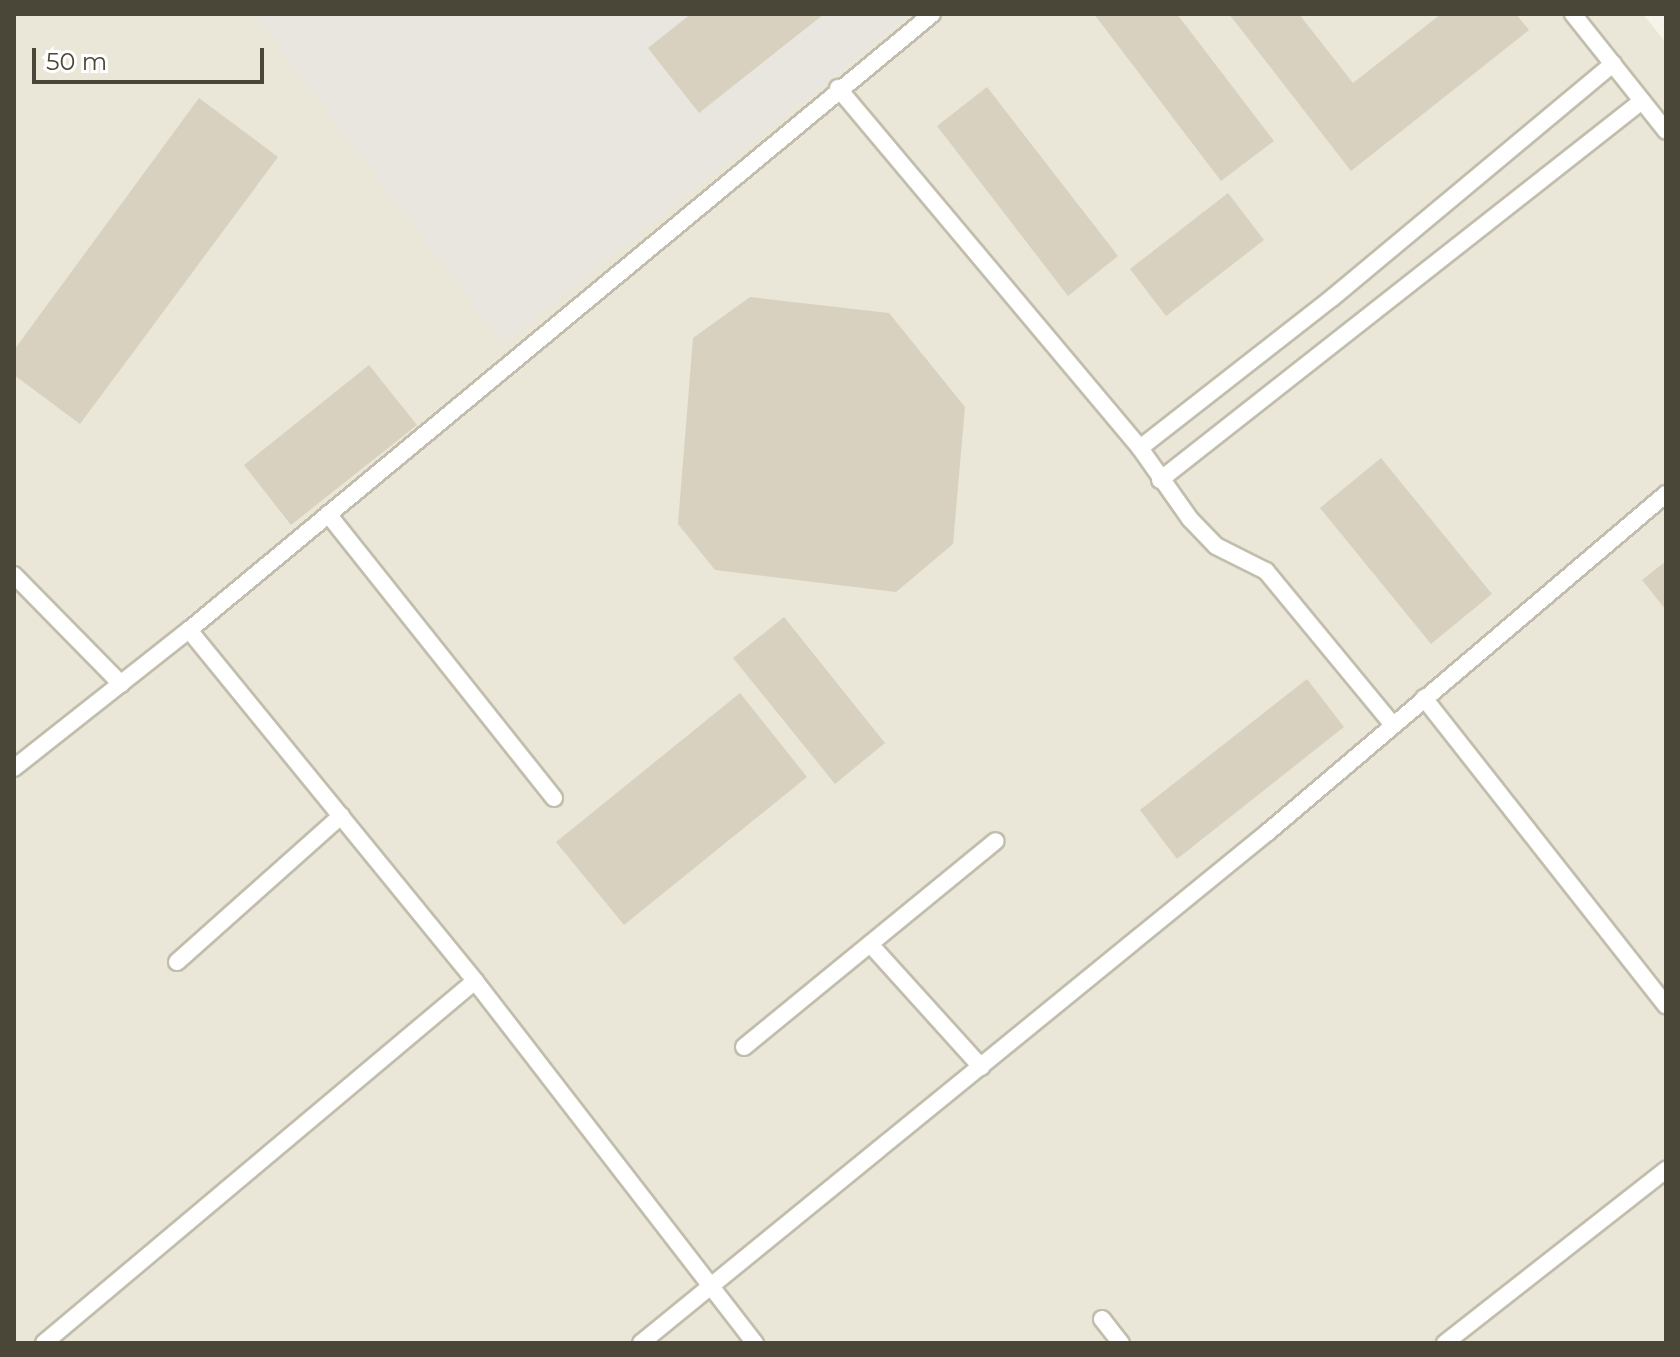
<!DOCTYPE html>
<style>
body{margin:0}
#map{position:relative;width:1680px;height:1357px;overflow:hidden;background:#f6f4ea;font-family:Montserrat,sans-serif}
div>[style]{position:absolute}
.residential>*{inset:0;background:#eae7d8}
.industrial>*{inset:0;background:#e9e5df}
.building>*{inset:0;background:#d8d1bf}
.roads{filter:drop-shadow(2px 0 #c2bdac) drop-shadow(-2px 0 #c2bdac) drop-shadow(0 2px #c2bdac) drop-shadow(0 -2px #c2bdac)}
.lane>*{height:16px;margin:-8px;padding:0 8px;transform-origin:8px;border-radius:8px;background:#fff}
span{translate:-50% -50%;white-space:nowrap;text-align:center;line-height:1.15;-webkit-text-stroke:6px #fff;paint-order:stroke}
.frame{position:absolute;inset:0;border:16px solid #4a4638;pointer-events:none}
.scale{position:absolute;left:32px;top:48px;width:232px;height:36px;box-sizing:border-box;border:4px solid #4a4638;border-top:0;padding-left:10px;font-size:24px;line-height:28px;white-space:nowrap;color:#4a4638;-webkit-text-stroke:6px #fff;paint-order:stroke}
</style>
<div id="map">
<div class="residential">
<i style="clip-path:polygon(14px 14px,254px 14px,503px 343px,911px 14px,1643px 14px,1666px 43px,1666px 1343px,14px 1343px)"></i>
</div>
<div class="industrial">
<i style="clip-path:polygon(254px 14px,911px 14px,502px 344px)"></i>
</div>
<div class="building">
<i style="clip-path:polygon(691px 14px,824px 14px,699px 113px,648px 48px)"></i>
<i style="clip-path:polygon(1094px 14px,1177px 14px,1274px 141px,1221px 181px)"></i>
<i style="clip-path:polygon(1229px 14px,1299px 14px,1353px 83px,1441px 14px,1516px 14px,1529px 30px,1351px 171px)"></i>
<i style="clip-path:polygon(987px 87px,1118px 256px,1068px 296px,937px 126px)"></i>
<i style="clip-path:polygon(199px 98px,278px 157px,80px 424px,14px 375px,14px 350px)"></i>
<i style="clip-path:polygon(1228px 193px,1264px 240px,1166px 316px,1130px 269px)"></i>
<i style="clip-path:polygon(750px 297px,889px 313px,965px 407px,953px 544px,896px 592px,715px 570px,678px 524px,693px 338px)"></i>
<i style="clip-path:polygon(369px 365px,417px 425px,291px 525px,244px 465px)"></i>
<i style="clip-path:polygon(1381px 458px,1492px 594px,1431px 644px,1320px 508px)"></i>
<i style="clip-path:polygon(1666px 561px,1666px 610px,1642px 580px)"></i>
<i style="clip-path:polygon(784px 617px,885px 743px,835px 784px,733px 658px)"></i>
<i style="clip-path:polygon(1307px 679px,1344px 727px,1177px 859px,1140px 810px)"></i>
<i style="clip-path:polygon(740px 693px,807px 777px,624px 925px,556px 842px)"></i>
</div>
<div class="roads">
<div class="lane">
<i style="left:1573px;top:14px;width:149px;rotate:51.5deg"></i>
<i style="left:838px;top:88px;width:470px;rotate:50deg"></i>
<i style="left:1140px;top:448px;width:87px;rotate:54.8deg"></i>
<i style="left:1190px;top:519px;width:37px;rotate:46deg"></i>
<i style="left:1216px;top:546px;width:56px;rotate:26.6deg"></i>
<i style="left:1266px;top:571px;width:200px;rotate:50.5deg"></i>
<i style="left:1140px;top:448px;width:244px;rotate:-38deg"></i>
<i style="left:1332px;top:298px;width:366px;rotate:-39.8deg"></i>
<i style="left:1160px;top:480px;width:613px;rotate:-38.18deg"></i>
<i style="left:328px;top:514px;width:363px;rotate:51.5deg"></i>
<i style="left:14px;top:575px;width:153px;rotate:45.5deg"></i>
<i style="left:189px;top:630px;width:453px;rotate:50.8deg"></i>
<i style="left:475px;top:981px;width:458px;rotate:52.3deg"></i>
<i style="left:1424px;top:698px;width:391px;rotate:51.8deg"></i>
<i style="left:14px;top:768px;width:223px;rotate:-38.3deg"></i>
<i style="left:189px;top:630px;width:965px;rotate:-39.66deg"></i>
<i style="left:870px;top:944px;width:166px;rotate:47.9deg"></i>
<i style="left:177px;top:962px;width:220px;rotate:-41.7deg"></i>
<i style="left:744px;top:1047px;width:325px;rotate:-39.3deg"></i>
<i style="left:1102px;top:1319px;width:31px;rotate:52deg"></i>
<i style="left:44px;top:1343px;width:563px;rotate:-40.03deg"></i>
<i style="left:641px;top:1343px;width:809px;rotate:-39.18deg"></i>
<i style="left:1268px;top:832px;width:522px;rotate:-40.34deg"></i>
<i style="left:1445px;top:1343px;width:281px;rotate:-38.1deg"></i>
</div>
</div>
<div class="frame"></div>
<div class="scale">50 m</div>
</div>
